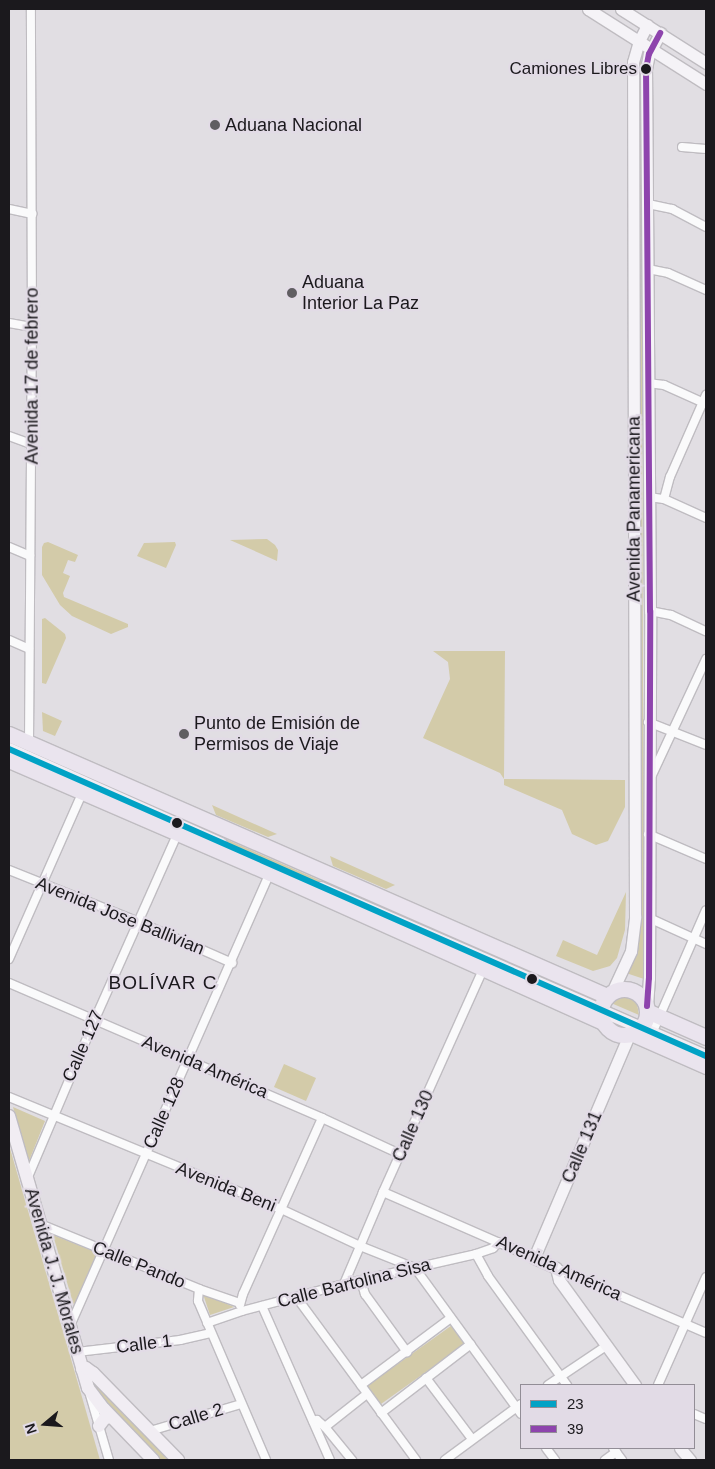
<!DOCTYPE html>
<meta charset="utf-8">
<style>
body{margin:0}
#map{position:relative;width:715px;height:1469px;overflow:hidden;background:#e1dee3;font-family:Helvetica,sans-serif}
div>[style]{position:absolute}
.green>*{inset:0;background:#d3cba9}
.roads{filter:drop-shadow(1px 0 #bfbcc1) drop-shadow(-1px 0 #bfbcc1) drop-shadow(0 1px #bfbcc1) drop-shadow(0 -1px #bfbcc1)}
.street>*{height:8px;margin:-4px;padding:0 4px;transform-origin:4px;border-radius:4px;background:#fafafb}
.secondary>*{height:11px;margin:-5.5px;padding:0 5.5px;transform-origin:5.5px;border-radius:5.5px;background:#f5f3f7}
.primary>*{height:12px;margin:-6px;padding:0 6px;transform-origin:6px;border-radius:6px;background:#f1edf3}
.highway>*{height:15px;margin:-7.5px;padding:0 7.5px;transform-origin:7.5px;border-radius:7.5px;background:#eae4ee}
.highway>.ring{margin:-7.5px;padding:0;box-sizing:content-box;background:none;border:15px solid #eae4ee;border-radius:50%}
.bus-1>*{height:6px;margin:-3px;padding:0 3px;transform-origin:3px;border-radius:3px;background:#01a2c5}
.bus-2>*{height:6px;margin:-3px;padding:0 3px;transform-origin:3px;border-radius:3px;background:#8e44ad}
.dots>*{width:14px;height:14px;translate:-50% -50%;box-sizing:border-box;border:2px solid #e2dbe6;border-radius:50%}
span{translate:-50% -50%;white-space:nowrap;text-align:center;line-height:1.15;-webkit-text-stroke:4.5px #e2dbe6;paint-order:stroke}
.bus-label{font-size:17px;color:#1b191d}
.right{translate:-100% -50%;text-align:right}
.poi-label{font-size:18px;color:#1b191d}
.left{translate:0 -50%;text-align:left}
.street-label{font-size:18px;color:#1b191d}
.neighbourhood-label{font-size:19px;color:#1b191d;letter-spacing:1px}
.frame{position:absolute;inset:0;border:10px solid #1b191d;pointer-events:none}
.legend{position:absolute;left:520px;top:1384px;width:175px;height:65px;box-sizing:border-box;background:#e2dbe6;border:1px solid #928d96;margin:0;padding:6px 9px;list-style:none;font-size:15px;color:#1b191d}
.legend li{display:flex;align-items:center;gap:10px;height:25px}
.legend b{width:25px;border:1px solid #928d96}
.north{position:absolute;left:20px;top:1399px;width:50px;height:50px;-webkit-text-stroke:4px #e2dbe6;paint-order:stroke;rotate:252deg;font-size:14px;font-weight:700;line-height:20px;text-align:center;color:#1b191d}
.north::after{content:'';display:block;margin:auto;width:18px;height:22px;background:#1b191d;clip-path:polygon(50% 0,100% 100%,50% 72%,0 100%)}
</style>
<div id="map">
<div class="green">
<i style="clip-path:polygon(636px 58px,641px 58px,644px 979px,626px 973px,641px 916px)"></i>
<i style="clip-path:polygon(267px 539px,275px 545px,278px 550px,277px 561px,230px 540px)"></i>
<i style="clip-path:polygon(48px 542px,78px 555px,75px 562px,68px 560px,63px 573px,70px 576px,63px 593px,64px 597px,128px 624px,128px 627px,111px 634px,72px 616px,60px 605px,42px 575px,42px 547px,44px 543px)"></i>
<i style="clip-path:polygon(175px 542px,176px 545px,166px 568px,137px 556px,144px 543px)"></i>
<i style="clip-path:polygon(45px 618px,65px 634px,66px 638px,46px 684px,42px 683px,42px 619px)"></i>
<i style="clip-path:polygon(433px 651px,505px 651px,504px 779px,625px 780px,625px 807px,608px 841px,596px 845px,572px 834px,562px 810px,504px 785px,504px 779px,500px 773px,423px 738px,450px 679px,448px 662px)"></i>
<i style="clip-path:polygon(42px 712px,62px 721px,55px 736px,43px 731px)"></i>
<i style="clip-path:polygon(212px 805px,277px 834px,268px 837px,216px 815px)"></i>
<i style="clip-path:polygon(173px 816px,584px 996px,583px 1000px,171px 820px)"></i>
<i style="clip-path:polygon(330px 856px,395px 885px,386px 889px,333px 866px)"></i>
<i style="clip-path:polygon(626px 892px,625px 930px,617px 958px,610px 966px,593px 971px,556px 956px,563px 940px,597px 955px)"></i>
<i style="clip-path:polygon(620px 997px,630px 997px,634px 1000px,637px 1004px,639px 1015px,611px 1003px)"></i>
<i style="clip-path:polygon(284px 1064px,316px 1078px,306px 1101px,274px 1087px)"></i>
<i style="clip-path:polygon(13px 1107px,45px 1121px,29px 1161px)"></i>
<i style="clip-path:polygon(9px 1145px,84px 1404px,100px 1460px,9px 1460px)"></i>
<i style="clip-path:polygon(53px 1235px,98px 1253px,74px 1306px)"></i>
<i style="clip-path:polygon(203px 1294px,234px 1307px,210px 1315px)"></i>
<i style="clip-path:polygon(455px 1323px,468px 1342px,381px 1404px,367px 1386px)"></i>
<i style="clip-path:polygon(95px 1382px,173px 1460px,158px 1460px,100px 1401px,93px 1385px)"></i>
</div>
<div class="roads">
<div class="street">
<i style="left:682px;top:147px;width:24px;rotate:5deg"></i>
<i style="left:648px;top:204px;width:25px;rotate:12deg"></i>
<i style="left:672px;top:209px;width:38px;rotate:28deg"></i>
<i style="left:9px;top:209px;width:24px;rotate:12deg"></i>
<i style="left:648px;top:269px;width:20px;rotate:11deg"></i>
<i style="left:668px;top:273px;width:42px;rotate:24.1deg"></i>
<i style="left:9px;top:323px;width:23px;rotate:10deg"></i>
<i style="left:648px;top:383px;width:16px;rotate:7deg"></i>
<i style="left:664px;top:385px;width:46px;rotate:24.3deg"></i>
<i style="left:9px;top:436px;width:23px;rotate:20deg"></i>
<i style="left:649px;top:497px;width:15px;rotate:8deg"></i>
<i style="left:664px;top:499px;width:46px;rotate:24.3deg"></i>
<i style="left:664px;top:499px;width:23px;rotate:-75deg"></i>
<i style="left:670px;top:477px;width:90px;rotate:-66.3deg"></i>
<i style="left:9px;top:547px;width:23px;rotate:23deg"></i>
<i style="left:650px;top:611px;width:21px;rotate:11deg"></i>
<i style="left:671px;top:615px;width:38px;rotate:25deg"></i>
<i style="left:9px;top:640px;width:22px;rotate:24deg"></i>
<i style="left:648px;top:722px;width:62px;rotate:21.6deg"></i>
<i style="left:29px;top:743px;width:416px;rotate:-89.6deg"></i>
<i style="left:32px;top:327px;width:318px;rotate:-90.2deg"></i>
<i style="left:652px;top:775px;width:128px;rotate:-65deg"></i>
<i style="left:648px;top:834px;width:63px;rotate:23.3deg"></i>
<i style="left:9px;top:870px;width:140px;rotate:21.8deg"></i>
<i style="left:139px;top:922px;width:102px;rotate:23.8deg"></i>
<i style="left:649px;top:918px;width:63px;rotate:24.5deg"></i>
<i style="left:9px;top:959px;width:184px;rotate:-66.2deg"></i>
<i style="left:9px;top:983px;width:341px;rotate:23.3deg"></i>
<i style="left:322px;top:1118px;width:86px;rotate:24.8deg"></i>
<i style="left:651px;top:1036px;width:137px;rotate:-66.4deg"></i>
<i style="left:9px;top:1097px;width:294px;rotate:22.4deg"></i>
<i style="left:281px;top:1209px;width:87px;rotate:25.1deg"></i>
<i style="left:360px;top:1246px;width:59px;rotate:21.8deg"></i>
<i style="left:415px;top:1268px;width:180px;rotate:54deg"></i>
<i style="left:28px;top:1177px;width:172px;rotate:-67deg"></i>
<i style="left:95px;top:1019px;width:204px;rotate:-66deg"></i>
<i style="left:383px;top:1192px;width:165px;rotate:23.6deg"></i>
<i style="left:40px;top:1224px;width:172px;rotate:22.2deg"></i>
<i style="left:199px;top:1289px;width:43px;rotate:18.9deg"></i>
<i style="left:476px;top:1254px;width:25px;rotate:61deg"></i>
<i style="left:488px;top:1276px;width:135px;rotate:54.1deg"></i>
<i style="left:556px;top:1268px;width:163px;rotate:23.4deg"></i>
<i style="left:361px;top:1281px;width:14px;rotate:73deg"></i>
<i style="left:365px;top:1294px;width:72px;rotate:54.1deg"></i>
<i style="left:344px;top:1284px;width:100px;rotate:-67deg"></i>
<i style="left:383px;top:1192px;width:244px;rotate:-65.8deg"></i>
<i style="left:199px;top:1289px;width:12px;rotate:95deg"></i>
<i style="left:198px;top:1301px;width:173px;rotate:66.8deg"></i>
<i style="left:297px;top:1298px;width:201px;rotate:53.7deg"></i>
<i style="left:240px;top:1305px;width:11px;rotate:-75deg"></i>
<i style="left:243px;top:1294px;width:193px;rotate:-65.8deg"></i>
<i style="left:262px;top:1306px;width:168px;rotate:66.2deg"></i>
<i style="left:207px;top:1323px;width:37px;rotate:-19deg"></i>
<i style="left:242px;top:1311px;width:106px;rotate:-14.8deg"></i>
<i style="left:344px;top:1284px;width:135px;rotate:-12.8deg"></i>
<i style="left:476px;top:1254px;width:18px;rotate:-19deg"></i>
<i style="left:493px;top:1248px;width:8px;rotate:-45deg"></i>
<i style="left:70px;top:1326px;width:495px;rotate:-66.2deg"></i>
<i style="left:77px;top:1352px;width:104px;rotate:-6.6deg"></i>
<i style="left:180px;top:1340px;width:31px;rotate:-13deg"></i>
<i style="left:426px;top:1378px;width:76px;rotate:53deg"></i>
<i style="left:361px;top:1385px;width:112px;rotate:-36.7deg"></i>
<i style="left:548px;top:1385px;width:70px;rotate:-33.9deg"></i>
<i style="left:658px;top:1385px;width:118px;rotate:-66deg"></i>
<i style="left:90px;top:1395px;width:68px;rotate:73.7deg"></i>
<i style="left:381px;top:1413px;width:113px;rotate:-37.5deg"></i>
<i style="left:694px;top:1414px;width:13px;rotate:23deg"></i>
<i style="left:313px;top:1421px;width:4px;rotate:-14deg"></i>
<i style="left:317px;top:1420px;width:11px;rotate:41deg"></i>
<i style="left:325px;top:1427px;width:43px;rotate:50.7deg"></i>
<i style="left:325px;top:1427px;width:53px;rotate:-38.2deg"></i>
<i style="left:150px;top:1431px;width:95px;rotate:-16.5deg"></i>
<i style="left:546px;top:1448px;width:15px;rotate:53deg"></i>
<i style="left:613px;top:1448px;width:15px;rotate:53deg"></i>
<i style="left:445px;top:1460px;width:94px;rotate:-36.4deg"></i>
<i style="left:605px;top:1460px;width:14px;rotate:-36deg"></i>
</div>
<div class="secondary">
<i style="left:588px;top:9px;width:140px;rotate:32.4deg"></i>
<i style="left:621px;top:9px;width:101px;rotate:32.4deg"></i>
<i style="left:612px;top:992px;width:45px;rotate:-65.1deg"></i>
<i style="left:631px;top:951px;width:35px;rotate:-83deg"></i>
<i style="left:635px;top:916px;width:854px;rotate:-90.13deg"></i>
<i style="left:633px;top:62px;width:22px;rotate:-74deg"></i>
<i style="left:639px;top:41px;width:18px;rotate:-63deg"></i>
<i style="left:647px;top:1006px;width:28px;rotate:-86deg"></i>
<i style="left:649px;top:978px;width:367px;rotate:-89.8deg"></i>
<i style="left:650px;top:611px;width:542px;rotate:-90.42deg"></i>
<i style="left:646px;top:69px;width:15px;rotate:-79deg"></i>
<i style="left:649px;top:54px;width:24px;rotate:-62deg"></i>
<i style="left:629px;top:1035px;width:242px;rotate:113.1deg"></i>
<i style="left:534px;top:1258px;width:24px;rotate:24deg"></i>
<i style="left:556px;top:1268px;width:12px;rotate:76deg"></i>
<i style="left:559px;top:1280px;width:130px;rotate:54.1deg"></i>
<i style="left:680px;top:1448px;width:16px;rotate:50deg"></i>
</div>
<div class="primary">
<i style="left:9px;top:749px;width:232px;rotate:24.1deg"></i>
<i style="left:321px;top:888px;width:420px;rotate:23.6deg"></i>
<i style="left:9px;top:1116px;width:283px;rotate:73.8deg"></i>
<i style="left:88px;top:1388px;width:26px;rotate:53deg"></i>
<i style="left:104px;top:1409px;width:71px;rotate:46.1deg"></i>
<i style="left:82px;top:1369px;width:4px;rotate:-14deg"></i>
<i style="left:86px;top:1368px;width:9px;rotate:36deg"></i>
<i style="left:93px;top:1373px;width:122px;rotate:45.7deg"></i>
<i style="left:99px;top:1426px;width:10px;rotate:-53deg"></i>
<i style="left:105px;top:1418px;width:6px;rotate:-9deg"></i>
</div>
<div class="highway">
<i style="left:9px;top:734px;width:653px;rotate:23.66deg"></i>
<i style="left:9px;top:760px;width:284px;rotate:23.4deg"></i>
<i style="left:270px;top:873px;width:365px;rotate:24.1deg"></i>
<i class="ring" style="left:601px;top:989px;width:31px;height:31px"></i>
<i style="left:647px;top:1011px;width:64px;rotate:23.8deg"></i>
<i style="left:633px;top:1034px;width:80px;rotate:23.7deg"></i>
</div>
</div>
<div class="bus-1">
<i style="left:9px;top:749px;width:762px;rotate:23.77deg"></i>
</div>
<div class="bus-2">
<i style="left:647px;top:1006px;width:28px;rotate:-86deg"></i>
<i style="left:649px;top:978px;width:367px;rotate:-89.8deg"></i>
<i style="left:650px;top:611px;width:542px;rotate:-90.42deg"></i>
<i style="left:646px;top:69px;width:15px;rotate:-79deg"></i>
<i style="left:649px;top:54px;width:24px;rotate:-62deg"></i>
</div>
<div class="dots">
<i style="left:646px;top:69px;background:#1b191d"></i>
<i style="left:215px;top:125px;background:#605e62"></i>
<i style="left:292px;top:293px;background:#605e62"></i>
<i style="left:184px;top:734px;background:#605e62"></i>
<i style="left:177px;top:823px;background:#1b191d"></i>
<i style="left:532px;top:979px;background:#1b191d"></i>
</div>
<div class="bus-label">
<span class="right" style="left:637px;top:69px">Camiones Libres</span>
</div>
<div class="poi-label">
<span class="left" style="left:225px;top:125px">Aduana Nacional</span>
<span class="left" style="left:302px;top:293px">Aduana<br>Interior La Paz</span>
<span class="left" style="left:194px;top:734px">Punto de Emisión de<br>Permisos de Viaje</span>
</div>
<div class="street-label">
<span style="left:32px;top:376px;rotate:-90deg">Avenida 17 de febrero</span>
<span style="left:634px;top:509px;rotate:-90deg">Avenida Panamericana</span>
<span style="left:120px;top:916px;rotate:22deg">Avenida Jose Ballivian</span>
<span style="left:83px;top:1046px;rotate:-66deg">Calle 127</span>
<span style="left:205px;top:1067px;rotate:23deg">Avenida América</span>
<span style="left:164px;top:1113px;rotate:-66deg">Calle 128</span>
<span style="left:413px;top:1126px;rotate:-66deg">Calle 130</span>
<span style="left:582px;top:1147px;rotate:-67deg">Calle 131</span>
<span style="left:226px;top:1187px;rotate:22deg">Avenida Beni</span>
<span style="left:139px;top:1265px;rotate:22deg">Calle Pando</span>
<span style="left:559px;top:1268px;rotate:24deg">Avenida América</span>
<span style="left:54px;top:1271px;rotate:74deg">Avenida J. J. Morales</span>
<span style="left:354px;top:1283px;rotate:-14deg">Calle Bartolina Sisa</span>
<span style="left:144px;top:1344px;rotate:-7deg">Calle 1</span>
<span style="left:196px;top:1417px;rotate:-17deg">Calle 2</span>
</div>
<div class="neighbourhood-label">
<span style="left:163px;top:983px">BOLÍVAR C</span>
</div>
<div class="frame"></div>
<ul class="legend">
<li><b style="height:6px;background:#01a2c5"></b>23</li>
<li><b style="height:6px;background:#8e44ad"></b>39</li>
</ul>
<div class="north">N</div>
</div>
